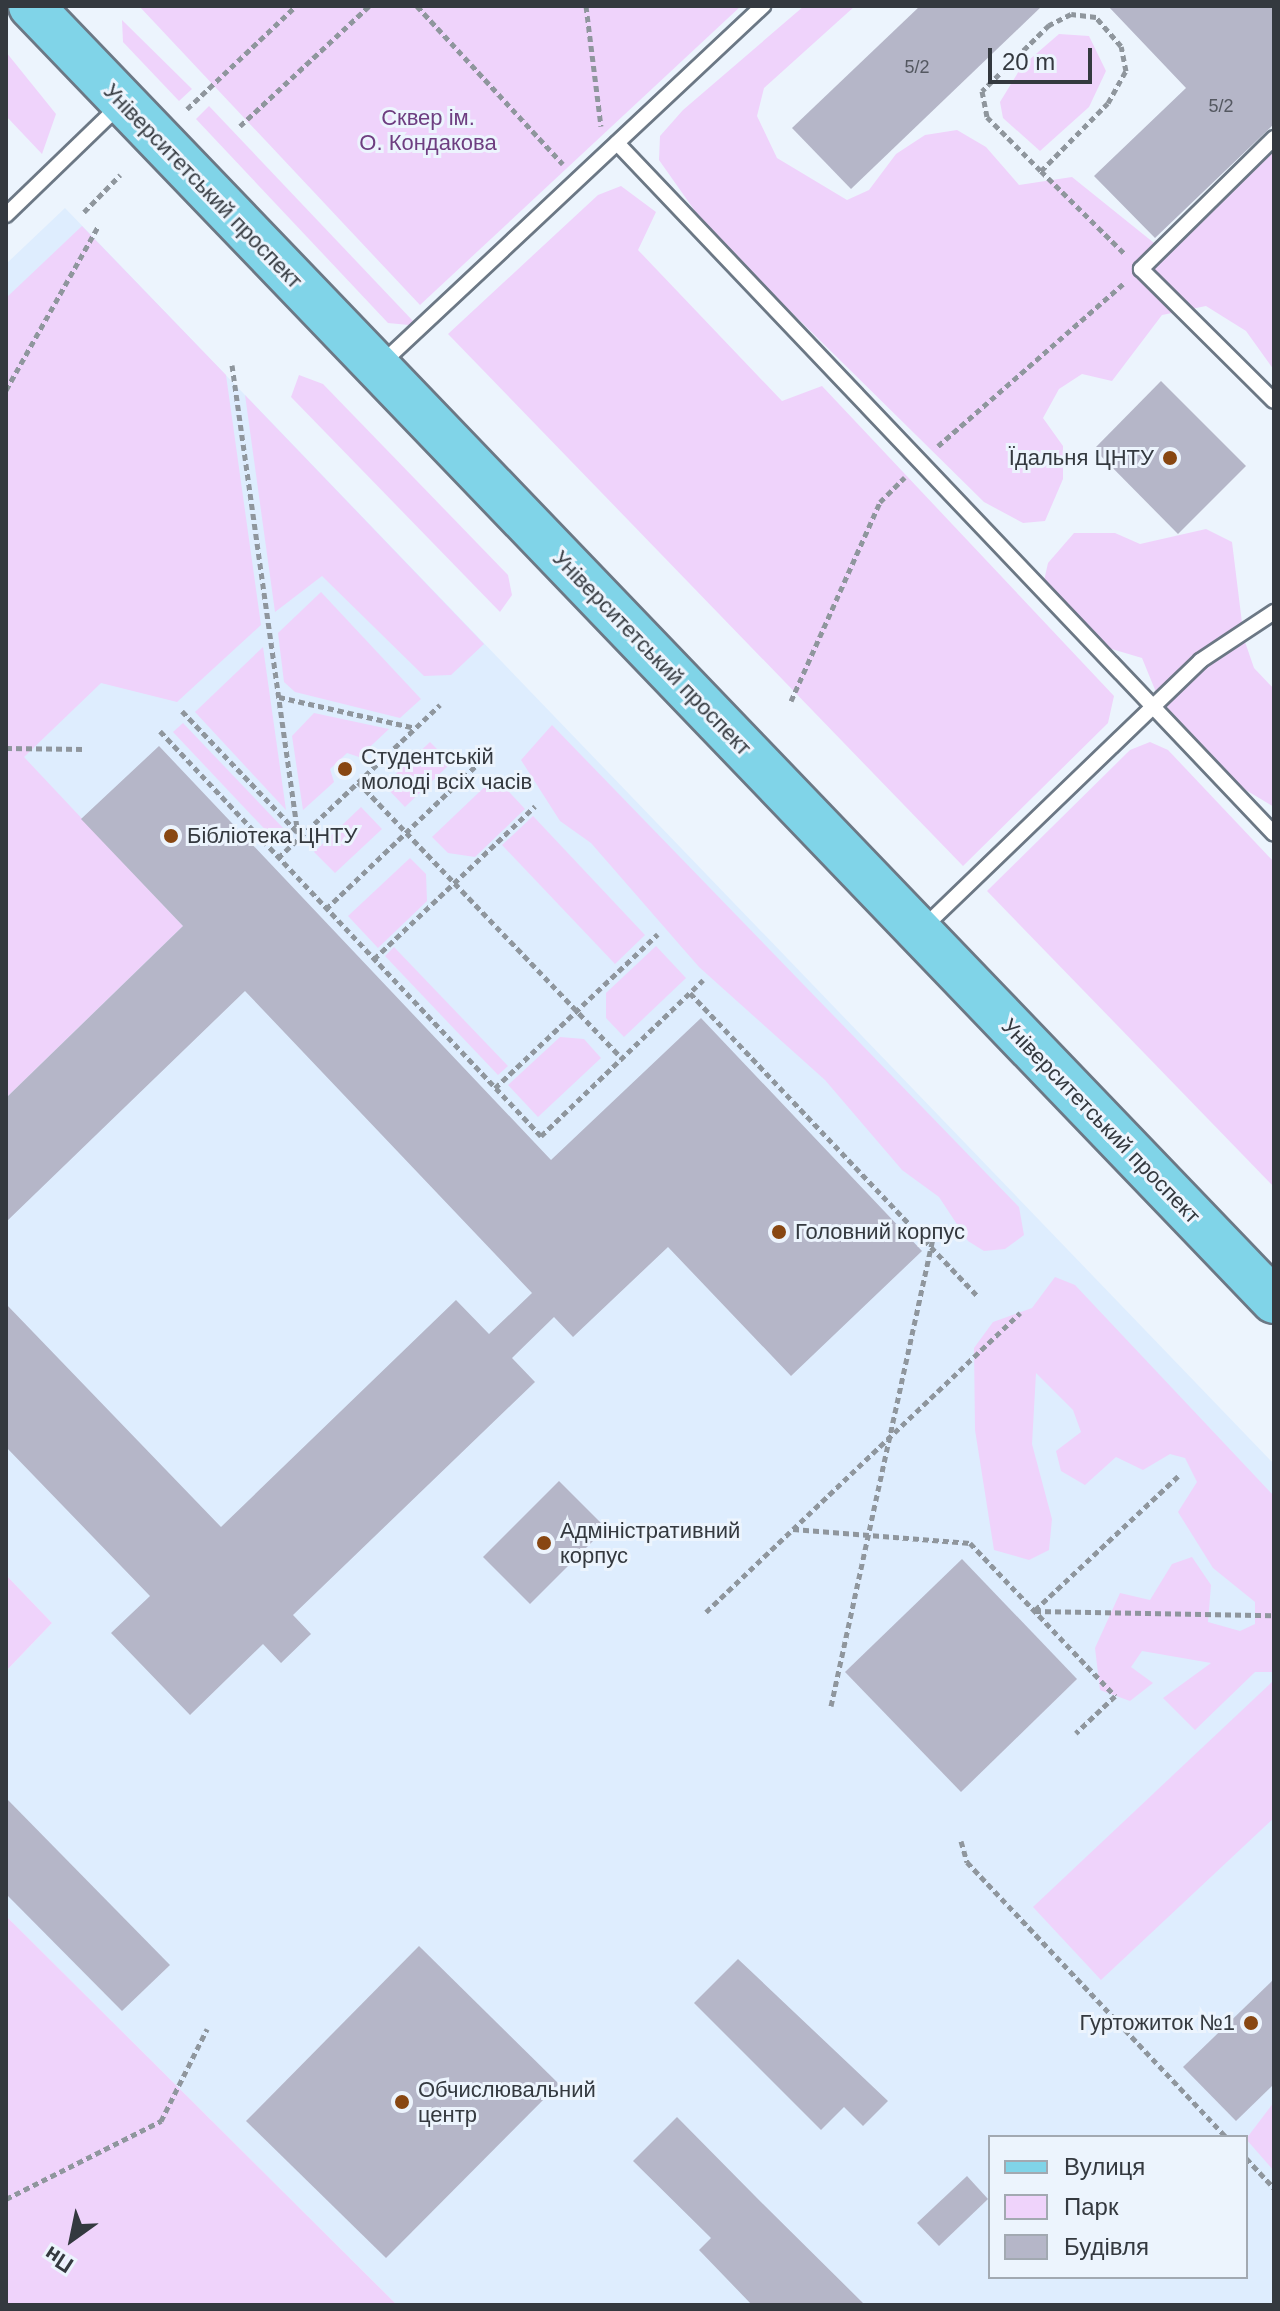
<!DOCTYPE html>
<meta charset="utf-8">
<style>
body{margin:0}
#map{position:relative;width:1280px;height:2311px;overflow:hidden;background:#ecf4fd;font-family:Arial,sans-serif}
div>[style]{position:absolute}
.built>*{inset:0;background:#deedfe}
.green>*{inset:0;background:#efd3fb}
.building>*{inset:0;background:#b5b6c8}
.path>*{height:5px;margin-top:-2.5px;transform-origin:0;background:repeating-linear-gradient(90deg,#8f969d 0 6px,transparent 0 10px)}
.roads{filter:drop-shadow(2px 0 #6c7885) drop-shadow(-2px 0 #6c7885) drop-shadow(0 2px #6c7885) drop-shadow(0 -2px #6c7885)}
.service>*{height:14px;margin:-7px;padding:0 7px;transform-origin:7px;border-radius:7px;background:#fff}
.primary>*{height:44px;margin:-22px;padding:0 22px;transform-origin:22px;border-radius:22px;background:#80d4e8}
.dots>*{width:22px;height:22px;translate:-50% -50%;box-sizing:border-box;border:4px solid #ecf4fd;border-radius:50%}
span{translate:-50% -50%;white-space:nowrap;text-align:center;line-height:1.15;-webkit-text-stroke:6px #ecf4fd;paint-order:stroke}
.number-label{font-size:18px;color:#545861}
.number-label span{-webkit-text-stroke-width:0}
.park-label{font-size:22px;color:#6e3e81}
.street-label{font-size:22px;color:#34393f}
.poi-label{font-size:22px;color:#34393f}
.right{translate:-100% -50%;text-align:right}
.left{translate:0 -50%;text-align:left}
.frame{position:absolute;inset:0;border:8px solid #34393f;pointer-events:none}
.legend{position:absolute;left:988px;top:2135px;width:260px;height:144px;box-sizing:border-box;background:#ecf4fd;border:2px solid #a2a9b1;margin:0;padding:10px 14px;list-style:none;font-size:24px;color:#34393f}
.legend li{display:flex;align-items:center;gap:16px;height:40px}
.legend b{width:40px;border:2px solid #a2a9b1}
.north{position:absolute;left:32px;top:2199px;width:80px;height:80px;-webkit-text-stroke:6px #ecf4fd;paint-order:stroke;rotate:213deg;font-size:22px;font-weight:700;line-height:32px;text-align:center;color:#34393f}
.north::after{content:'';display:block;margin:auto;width:28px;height:36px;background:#34393f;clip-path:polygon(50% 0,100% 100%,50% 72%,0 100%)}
.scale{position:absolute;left:988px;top:48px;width:104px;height:36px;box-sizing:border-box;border:4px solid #34393f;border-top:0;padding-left:10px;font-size:24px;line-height:28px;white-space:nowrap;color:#34393f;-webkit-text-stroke:6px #ecf4fd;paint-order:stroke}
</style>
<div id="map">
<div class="built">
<i style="clip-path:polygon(evenodd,65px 208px,1274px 1464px,1274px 2305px,397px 2305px,6px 1916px,6px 1671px,52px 1623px,6px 1575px,6px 264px,65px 208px,990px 2137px,1246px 2137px,1246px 2277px,990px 2277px,990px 2137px)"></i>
</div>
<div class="green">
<i style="clip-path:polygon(139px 6px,741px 6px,420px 305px)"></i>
<i style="clip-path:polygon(804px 6px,855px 6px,764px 88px,757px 116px,777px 158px,847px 200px,869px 190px,896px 154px,925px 135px,957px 130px,986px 147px,1019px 185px,1072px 177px,1164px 251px,1180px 244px,1274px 146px,1274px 370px,1246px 331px,1206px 306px,1162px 315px,1112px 381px,1082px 374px,1059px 389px,1043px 418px,1063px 446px,1063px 479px,1045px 521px,1023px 523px,984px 502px,782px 303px,733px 265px,659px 160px,660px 136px,683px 110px)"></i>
<i style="clip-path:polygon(122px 20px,192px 89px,179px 101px,123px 42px)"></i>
<i style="clip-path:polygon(1059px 34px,1089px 36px,1106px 71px,1089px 107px,1040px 151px,1003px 118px,1000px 102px,1022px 66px)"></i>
<i style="clip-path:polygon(6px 52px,56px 114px,42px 154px,6px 116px)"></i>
<i style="clip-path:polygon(209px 106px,413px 321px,409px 325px,388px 323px,196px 119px)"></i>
<i style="clip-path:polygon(621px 186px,656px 212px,638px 250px,782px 401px,822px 386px,1114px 696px,1108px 723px,963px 866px,448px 334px,598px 195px)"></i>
<i style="clip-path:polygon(82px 226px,226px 375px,261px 625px,177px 702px,101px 683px,24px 757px,183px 926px,6px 1098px,6px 298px)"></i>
<i style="clip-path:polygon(299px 375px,323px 384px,508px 575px,512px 595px,500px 612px,291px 397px)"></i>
<i style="clip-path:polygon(245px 395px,484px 644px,451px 675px,424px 676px,322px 576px,275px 612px)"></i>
<i style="clip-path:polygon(1206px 529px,1232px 542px,1244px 639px,1254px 668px,1274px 689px,1274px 807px,1224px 777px,1169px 724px,1142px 658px,1078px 639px,1041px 594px,1048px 563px,1074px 533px,1115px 533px,1140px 544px)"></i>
<i style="clip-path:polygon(321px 592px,421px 699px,400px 718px,295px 692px,284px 682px,278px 633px)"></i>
<i style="clip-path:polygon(263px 647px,286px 810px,195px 712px)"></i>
<i style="clip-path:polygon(314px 713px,389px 729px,359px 757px,347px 753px,330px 769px,334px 782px,303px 810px,292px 736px)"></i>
<i style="clip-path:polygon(183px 723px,284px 829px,274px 839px,173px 732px)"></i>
<i style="clip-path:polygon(552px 725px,1019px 1207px,1024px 1235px,1005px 1249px,984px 1251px,968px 1241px,939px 1197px,902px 1170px,825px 1080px,699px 967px,591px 843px,560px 821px,521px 760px)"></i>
<i style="clip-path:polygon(430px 742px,451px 763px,405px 807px,384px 785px)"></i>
<i style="clip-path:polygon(1150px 742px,1168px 750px,1274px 862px,1274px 1187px,987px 891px,1130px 750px)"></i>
<i style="clip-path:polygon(495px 777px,525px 809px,475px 857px,448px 853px,432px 837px)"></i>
<i style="clip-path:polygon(361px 807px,382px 829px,335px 873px,314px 852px)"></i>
<i style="clip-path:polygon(533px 816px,645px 935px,615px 964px,502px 845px)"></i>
<i style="clip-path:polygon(410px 858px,426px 874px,427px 901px,378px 948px,348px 916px)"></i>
<i style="clip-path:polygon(656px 946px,686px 978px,624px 1037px,606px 1018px,606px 993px)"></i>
<i style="clip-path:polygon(394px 947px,508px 1066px,498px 1075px,385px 956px)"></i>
<i style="clip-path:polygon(560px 1037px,584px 1039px,601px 1058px,538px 1117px,508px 1085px)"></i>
<i style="clip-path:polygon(1055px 1277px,1075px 1285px,1274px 1496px,1274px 1672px,1255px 1672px,1195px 1730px,1163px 1698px,1211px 1663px,1142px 1651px,1131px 1667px,1153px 1683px,1130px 1701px,1100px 1690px,1095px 1648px,1120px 1593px,1150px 1600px,1172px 1564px,1192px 1557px,1211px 1585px,1208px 1622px,1240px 1631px,1255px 1624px,1255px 1602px,1213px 1568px,1178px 1512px,1197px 1482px,1185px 1458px,1170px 1454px,1143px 1470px,1116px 1457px,1085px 1485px,1061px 1471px,1056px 1451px,1081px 1432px,1073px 1410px,1036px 1373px,1032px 1444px,1052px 1519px,1049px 1550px,1029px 1560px,994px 1550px,975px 1430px,974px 1348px,993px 1322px,1032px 1308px)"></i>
<i style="clip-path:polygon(6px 1575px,52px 1623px,6px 1671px)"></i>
<i style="clip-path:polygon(1274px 1680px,1274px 1818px,1101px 1980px,1033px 1907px)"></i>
<i style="clip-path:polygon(6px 1916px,397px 2305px,6px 2305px)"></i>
<i style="clip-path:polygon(1274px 2102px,1274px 2171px,1246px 2139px)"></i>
</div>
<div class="building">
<i style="clip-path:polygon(920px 6px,1042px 6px,851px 189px,792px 128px)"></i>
<i style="clip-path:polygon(1108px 6px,1274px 6px,1274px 124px,1155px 238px,1094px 176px,1186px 88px)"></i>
<i style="clip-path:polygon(1161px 381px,1246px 466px,1178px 534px,1094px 449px)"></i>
<i style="clip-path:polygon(159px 746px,551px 1160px,701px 1018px,922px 1251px,791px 1376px,668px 1247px,573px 1337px,554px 1317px,512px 1358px,535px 1382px,293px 1615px,311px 1634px,281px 1663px,263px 1644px,190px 1715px,111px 1633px,150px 1596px,6px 1447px,6px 1304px,221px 1527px,456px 1300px,489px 1334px,532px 1293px,245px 991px,6px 1222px,6px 1098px,183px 926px,81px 819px)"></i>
<i style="clip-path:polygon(559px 1481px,606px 1528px,530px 1604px,483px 1557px)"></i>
<i style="clip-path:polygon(962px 1559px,1077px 1679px,961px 1792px,845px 1672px)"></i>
<i style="clip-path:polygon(6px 1798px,170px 1965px,122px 2011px,6px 1894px)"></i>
<i style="clip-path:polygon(419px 1946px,559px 2084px,386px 2258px,246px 2121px)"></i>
<i style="clip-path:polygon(738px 1959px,888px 2101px,863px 2126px,844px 2107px,821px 2130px,694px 2003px)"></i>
<i style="clip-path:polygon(1274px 1979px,1274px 2084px,1236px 2121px,1183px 2067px)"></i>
<i style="clip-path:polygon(677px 2117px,755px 2196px,865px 2305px,752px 2305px,699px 2250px,711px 2238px,633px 2161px)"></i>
<i style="clip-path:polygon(967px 2176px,988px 2199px,939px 2246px,917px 2223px)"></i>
</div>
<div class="path">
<i style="left:417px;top:6px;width:215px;rotate:47.3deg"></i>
<i style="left:586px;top:6px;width:121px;rotate:82.9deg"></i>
<i style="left:187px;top:109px;width:150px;rotate:-43.4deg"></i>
<i style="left:240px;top:126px;width:176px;rotate:-42.9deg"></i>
<i style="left:1041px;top:171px;width:95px;rotate:-45.4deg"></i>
<i style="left:1108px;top:103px;width:37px;rotate:-61deg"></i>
<i style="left:1126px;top:71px;width:25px;rotate:-101deg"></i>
<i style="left:1121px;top:46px;width:38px;rotate:-131deg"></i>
<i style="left:1096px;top:17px;width:25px;rotate:-173deg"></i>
<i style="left:1071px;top:14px;width:25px;rotate:153deg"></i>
<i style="left:1049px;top:25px;width:94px;rotate:135.4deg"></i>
<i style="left:982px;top:91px;width:26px;rotate:79deg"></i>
<i style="left:987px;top:117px;width:76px;rotate:45deg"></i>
<i style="left:1041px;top:171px;width:117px;rotate:44.7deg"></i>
<i style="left:84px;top:212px;width:52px;rotate:-45.8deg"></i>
<i style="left:232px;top:365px;width:473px;rotate:82deg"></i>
<i style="left:6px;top:390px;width:187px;rotate:-60.6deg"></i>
<i style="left:938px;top:446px;width:246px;rotate:-41.2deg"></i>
<i style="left:279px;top:697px;width:139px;rotate:12.8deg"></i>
<i style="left:791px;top:701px;width:218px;rotate:-65.9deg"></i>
<i style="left:880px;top:502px;width:35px;rotate:-45deg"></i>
<i style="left:182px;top:711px;width:168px;rotate:46.4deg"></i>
<i style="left:160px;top:731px;width:556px;rotate:46.75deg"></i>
<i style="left:541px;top:1136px;width:225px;rotate:-43.9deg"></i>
<i style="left:6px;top:748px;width:79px;rotate:0.7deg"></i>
<i style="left:358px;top:782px;width:382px;rotate:46.3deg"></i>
<i style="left:278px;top:858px;width:223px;rotate:-43.4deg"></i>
<i style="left:326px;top:909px;width:223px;rotate:-43.7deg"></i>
<i style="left:374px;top:959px;width:222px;rotate:-43.5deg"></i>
<i style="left:690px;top:993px;width:418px;rotate:46.5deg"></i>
<i style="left:495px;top:1088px;width:224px;rotate:-43.4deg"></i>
<i style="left:793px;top:1529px;width:178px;rotate:4.5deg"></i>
<i style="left:970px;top:1543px;width:211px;rotate:46.5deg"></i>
<i style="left:1115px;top:1696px;width:54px;rotate:136.5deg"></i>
<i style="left:1035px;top:1610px;width:196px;rotate:-43.1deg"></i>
<i style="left:1035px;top:1611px;width:239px;rotate:1deg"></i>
<i style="left:706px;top:1612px;width:434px;rotate:-43.6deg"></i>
<i style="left:831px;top:1706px;width:493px;rotate:-77.7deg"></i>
<i style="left:961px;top:1841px;width:22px;rotate:74deg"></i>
<i style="left:967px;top:1862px;width:378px;rotate:46.7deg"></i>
<i style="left:1246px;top:2158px;width:41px;rotate:47deg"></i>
<i style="left:6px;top:2199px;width:174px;rotate:-26.7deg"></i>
<i style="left:161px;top:2121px;width:103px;rotate:-63.4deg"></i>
</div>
<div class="roads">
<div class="service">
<i style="left:1274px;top:138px;width:187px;rotate:135.4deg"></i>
<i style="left:1141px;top:269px;width:187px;rotate:44.8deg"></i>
<i style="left:617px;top:143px;width:953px;rotate:46.44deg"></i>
<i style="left:6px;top:215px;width:160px;rotate:-44deg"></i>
<i style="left:381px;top:364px;width:524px;rotate:-43.14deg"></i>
<i style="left:923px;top:928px;width:385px;rotate:-43.9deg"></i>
<i style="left:1200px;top:661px;width:89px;rotate:-33.5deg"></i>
</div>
<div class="primary">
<i style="left:31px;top:6px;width:1795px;rotate:46.17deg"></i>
</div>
</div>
<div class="dots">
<i style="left:1170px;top:458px;background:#884712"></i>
<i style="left:345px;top:769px;background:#884712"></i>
<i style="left:171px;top:836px;background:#884712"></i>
<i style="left:779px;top:1232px;background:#884712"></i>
<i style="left:544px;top:1543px;background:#884712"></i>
<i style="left:1251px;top:2023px;background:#884712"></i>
<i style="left:402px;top:2102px;background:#884712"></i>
</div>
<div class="number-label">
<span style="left:917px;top:67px">5/2</span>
<span style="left:1221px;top:106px">5/2</span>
</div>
<div class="park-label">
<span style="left:428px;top:130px">Сквер ім.<br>О. Кондакова</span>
</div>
<div class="street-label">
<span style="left:203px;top:186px;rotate:46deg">Університетський проспект</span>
<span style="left:652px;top:653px;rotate:46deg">Університетський проспект</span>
<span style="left:1101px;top:1121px;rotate:46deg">Університетський проспект</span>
</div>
<div class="poi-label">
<span class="right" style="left:1154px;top:458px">Їдальня ЦНТУ</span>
<span class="left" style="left:361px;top:769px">Студентській<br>молоді всіх часів</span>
<span class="left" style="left:187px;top:836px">Бібліотека ЦНТУ</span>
<span class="left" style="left:795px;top:1232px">Головний корпус</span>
<span class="left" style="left:560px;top:1543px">Адміністративний<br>корпус</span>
<span class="right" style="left:1235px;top:2023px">Гуртожиток №1</span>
<span class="left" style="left:418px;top:2102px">Обчислювальний<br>центр</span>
</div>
<div class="frame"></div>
<ul class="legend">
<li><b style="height:10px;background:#80d4e8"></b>Вулиця</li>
<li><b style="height:22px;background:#efd3fb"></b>Парк</li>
<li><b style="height:22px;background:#b5b6c8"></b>Будівля</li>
</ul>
<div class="north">Пн</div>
<div class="scale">20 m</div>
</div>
